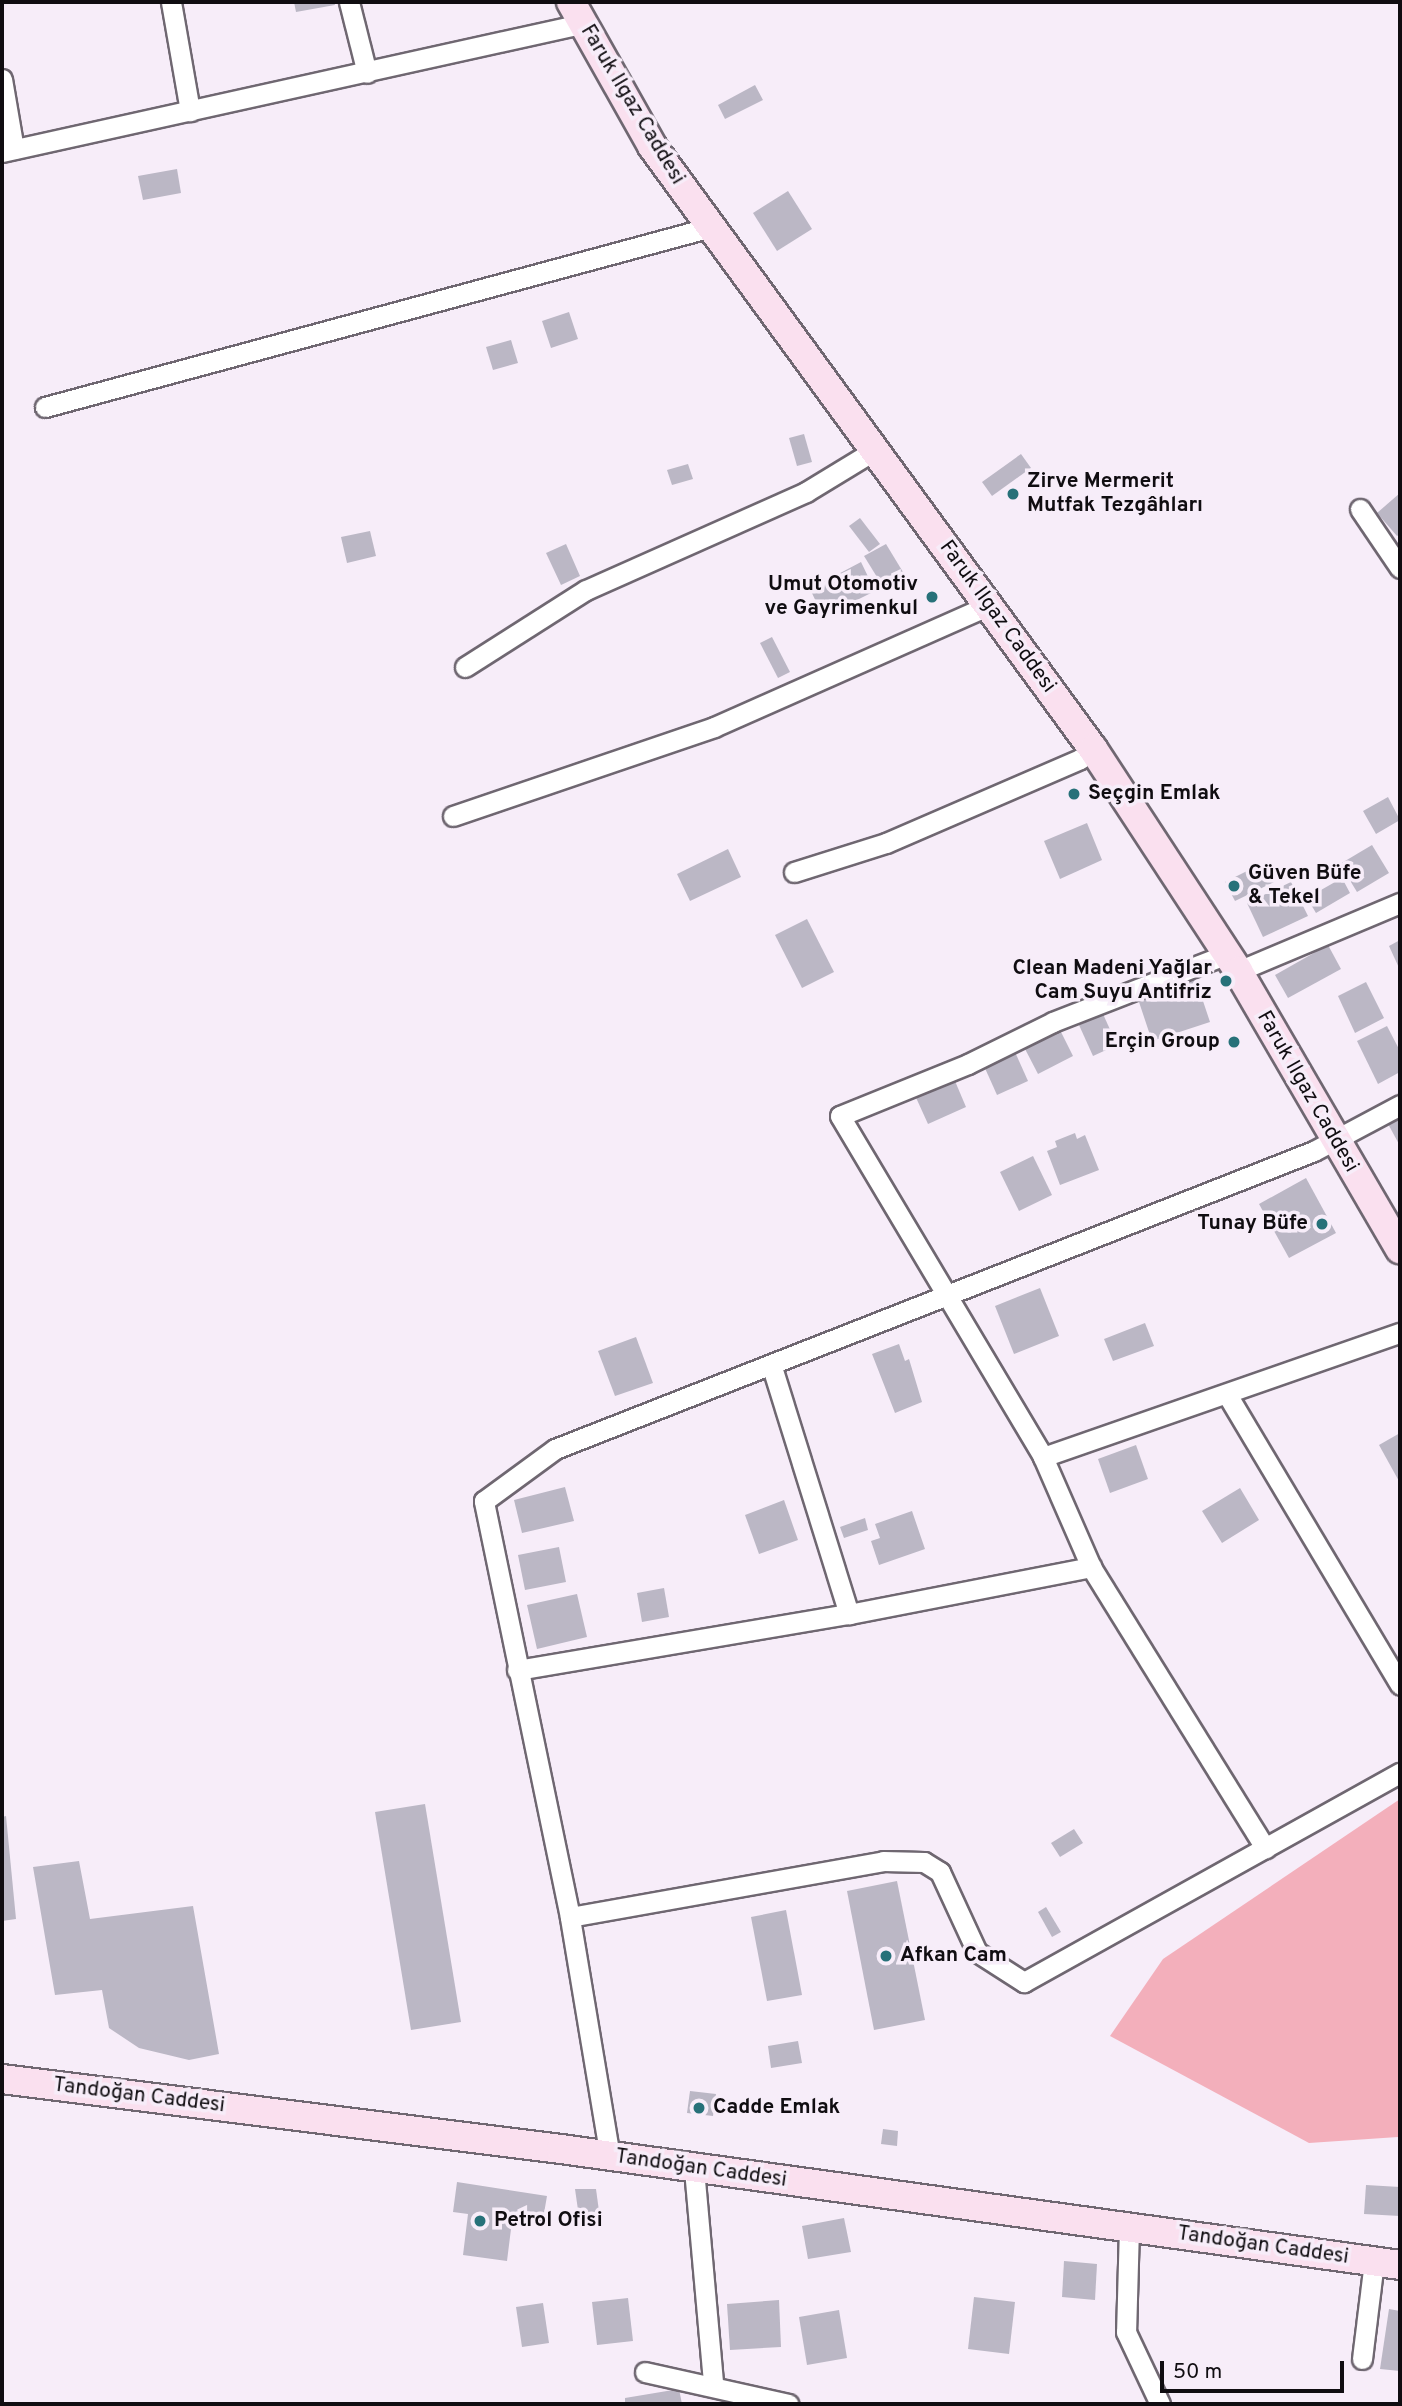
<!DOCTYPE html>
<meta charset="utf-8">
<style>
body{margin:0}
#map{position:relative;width:1402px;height:2406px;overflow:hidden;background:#f7edf9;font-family:Overpass,sans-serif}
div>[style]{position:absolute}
.green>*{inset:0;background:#f3afbb}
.building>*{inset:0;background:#bbb7c5}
.roads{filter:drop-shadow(2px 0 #6f6771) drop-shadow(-2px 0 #6f6771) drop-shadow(0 2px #6f6771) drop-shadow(0 -2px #6f6771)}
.street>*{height:19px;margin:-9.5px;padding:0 9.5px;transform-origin:9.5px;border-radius:9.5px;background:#fff}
.secondary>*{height:28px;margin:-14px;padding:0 14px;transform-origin:14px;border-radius:14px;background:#fae0ef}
.dots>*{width:19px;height:19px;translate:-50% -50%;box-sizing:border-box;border:4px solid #f7edf9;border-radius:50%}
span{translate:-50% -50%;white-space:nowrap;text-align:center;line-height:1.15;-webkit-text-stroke:7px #f7edf9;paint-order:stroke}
.street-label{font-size:21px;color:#100d11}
.poi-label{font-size:21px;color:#100d11;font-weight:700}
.left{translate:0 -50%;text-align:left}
.right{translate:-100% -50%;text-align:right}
.frame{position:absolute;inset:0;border:4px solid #100d11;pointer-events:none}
.scale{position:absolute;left:1160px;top:2361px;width:184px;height:32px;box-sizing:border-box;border:4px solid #100d11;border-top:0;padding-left:9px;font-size:21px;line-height:24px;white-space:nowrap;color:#100d11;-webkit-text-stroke:5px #f7edf9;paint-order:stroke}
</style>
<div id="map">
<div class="green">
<i style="clip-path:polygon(1400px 1799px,1398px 2137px,1309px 2143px,1110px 2036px,1163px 1959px)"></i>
</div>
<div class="building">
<i style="clip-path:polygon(294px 2px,334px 2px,335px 5px,296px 12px)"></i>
<i style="clip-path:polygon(755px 85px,763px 100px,725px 119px,718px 105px)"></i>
<i style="clip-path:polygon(177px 169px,181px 193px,143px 200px,138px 176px)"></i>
<i style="clip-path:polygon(788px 191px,812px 229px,777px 251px,753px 213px)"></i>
<i style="clip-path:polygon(569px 312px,578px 339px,551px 348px,542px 321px)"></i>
<i style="clip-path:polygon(511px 340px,518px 363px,493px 370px,486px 347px)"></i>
<i style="clip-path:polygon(804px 434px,812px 462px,797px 466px,789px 438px)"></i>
<i style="clip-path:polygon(1021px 454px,1031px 468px,992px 496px,982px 482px)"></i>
<i style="clip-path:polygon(688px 464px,693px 479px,672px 485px,667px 470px)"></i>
<i style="clip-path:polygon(1400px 493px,1400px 534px,1397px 536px,1377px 513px)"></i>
<i style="clip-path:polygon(860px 518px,880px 544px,869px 552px,849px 526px)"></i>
<i style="clip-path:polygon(370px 531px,376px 556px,347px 563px,341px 537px)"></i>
<i style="clip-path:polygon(566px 544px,580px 576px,561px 585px,546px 553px)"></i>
<i style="clip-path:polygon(886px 544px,906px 577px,885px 590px,864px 556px)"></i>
<i style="clip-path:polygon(861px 562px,875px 591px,845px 606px,841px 599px,820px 610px,810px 589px)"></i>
<i style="clip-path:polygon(772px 637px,790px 672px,778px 678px,760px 643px)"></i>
<i style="clip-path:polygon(1388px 797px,1400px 820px,1376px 834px,1363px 811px)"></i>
<i style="clip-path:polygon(1087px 823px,1102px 860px,1060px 879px,1044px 841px)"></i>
<i style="clip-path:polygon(1372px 845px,1389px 873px,1357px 892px,1340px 864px)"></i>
<i style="clip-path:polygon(728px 849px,741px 877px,690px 901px,677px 874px)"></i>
<i style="clip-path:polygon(1267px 861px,1276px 881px,1235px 901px,1225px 882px)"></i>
<i style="clip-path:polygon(1342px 878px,1350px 893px,1316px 913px,1307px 898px)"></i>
<i style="clip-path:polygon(1291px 882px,1308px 916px,1263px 937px,1247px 903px)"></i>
<i style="clip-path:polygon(807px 919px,834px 972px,802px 988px,775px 935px)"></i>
<i style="clip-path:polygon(1400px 940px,1400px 970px,1389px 946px)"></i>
<i style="clip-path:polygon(1328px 945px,1341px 969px,1288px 998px,1275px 975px)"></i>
<i style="clip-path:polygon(1195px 977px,1210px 1022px,1152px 1041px,1137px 996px)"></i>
<i style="clip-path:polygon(1366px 982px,1384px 1018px,1355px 1033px,1338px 996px)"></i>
<i style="clip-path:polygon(1103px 1014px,1117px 1045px,1093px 1056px,1079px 1025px)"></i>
<i style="clip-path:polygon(1387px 1026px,1400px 1051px,1400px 1072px,1378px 1084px,1357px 1041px)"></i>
<i style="clip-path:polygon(1059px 1028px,1073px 1056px,1038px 1074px,1024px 1047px)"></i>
<i style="clip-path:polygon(1015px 1052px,1028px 1081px,997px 1095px,984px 1066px)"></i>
<i style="clip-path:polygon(952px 1074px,966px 1107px,928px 1124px,913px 1091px)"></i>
<i style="clip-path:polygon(1400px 1115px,1400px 1146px,1387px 1122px)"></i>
<i style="clip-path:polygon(1075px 1133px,1077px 1139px,1085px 1135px,1099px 1170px,1060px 1185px,1047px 1151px,1057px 1147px,1055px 1141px)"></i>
<i style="clip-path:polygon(1033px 1156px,1052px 1195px,1019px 1211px,1000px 1172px)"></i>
<i style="clip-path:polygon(1306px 1178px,1336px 1233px,1289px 1258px,1259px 1204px)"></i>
<i style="clip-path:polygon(1040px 1288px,1059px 1336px,1014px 1354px,995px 1306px)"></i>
<i style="clip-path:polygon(1145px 1323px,1154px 1346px,1113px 1361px,1104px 1339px)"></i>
<i style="clip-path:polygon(636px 1337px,653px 1383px,615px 1396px,598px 1351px)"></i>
<i style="clip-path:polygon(899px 1344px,905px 1361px,909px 1359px,922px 1402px,895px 1413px,872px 1354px)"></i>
<i style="clip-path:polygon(1400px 1433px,1400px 1483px,1379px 1445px)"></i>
<i style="clip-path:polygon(1136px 1445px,1148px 1479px,1110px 1493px,1098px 1459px)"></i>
<i style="clip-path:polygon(565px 1487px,574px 1521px,522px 1533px,514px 1500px)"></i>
<i style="clip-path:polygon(1240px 1488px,1259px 1520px,1222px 1543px,1202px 1511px)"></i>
<i style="clip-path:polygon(784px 1500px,798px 1540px,759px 1554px,745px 1515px)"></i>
<i style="clip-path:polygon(912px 1511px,925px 1549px,879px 1565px,871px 1541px,880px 1538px,875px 1524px)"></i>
<i style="clip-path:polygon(865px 1518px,868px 1530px,844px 1538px,840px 1527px)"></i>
<i style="clip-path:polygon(559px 1547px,566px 1582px,525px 1590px,518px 1555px)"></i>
<i style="clip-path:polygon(664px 1588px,669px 1617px,642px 1622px,637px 1593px)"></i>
<i style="clip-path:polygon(577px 1594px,587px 1637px,537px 1649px,527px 1605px)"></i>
<i style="clip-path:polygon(425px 1804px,461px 2022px,411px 2030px,375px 1812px)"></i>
<i style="clip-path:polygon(6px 1816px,16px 1919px,2px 1921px,2px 1817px)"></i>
<i style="clip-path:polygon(1074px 1829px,1083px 1843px,1060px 1857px,1051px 1843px)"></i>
<i style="clip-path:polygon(79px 1861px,90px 1919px,193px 1906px,219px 2054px,189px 2060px,139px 2048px,109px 2028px,102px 1990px,55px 1995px,33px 1867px)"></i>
<i style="clip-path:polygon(897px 1881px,925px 2020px,874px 2030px,847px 1891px)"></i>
<i style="clip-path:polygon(1046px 1907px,1061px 1932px,1052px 1937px,1038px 1912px)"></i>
<i style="clip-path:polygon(786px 1910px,802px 1995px,767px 2001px,751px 1917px)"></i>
<i style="clip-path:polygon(798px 2041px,802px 2063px,771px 2068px,768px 2046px)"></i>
<i style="clip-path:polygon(690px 2091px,716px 2094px,713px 2116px,687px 2113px)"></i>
<i style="clip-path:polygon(883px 2129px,898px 2131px,897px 2146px,881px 2144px)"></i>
<i style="clip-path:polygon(457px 2182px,547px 2196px,542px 2225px,512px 2221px,507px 2261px,463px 2255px,468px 2214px,453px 2212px)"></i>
<i style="clip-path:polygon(1366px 2185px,1400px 2187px,1400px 2216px,1364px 2214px)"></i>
<i style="clip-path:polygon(575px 2189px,596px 2189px,601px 2226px,580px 2224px)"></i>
<i style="clip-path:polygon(844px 2218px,851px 2252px,808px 2259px,802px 2226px)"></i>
<i style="clip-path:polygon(1064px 2261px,1097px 2264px,1095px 2300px,1062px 2297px)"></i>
<i style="clip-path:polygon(974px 2297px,1015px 2302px,1009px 2354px,968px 2349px)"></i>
<i style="clip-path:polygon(628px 2298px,633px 2341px,597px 2345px,592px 2302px)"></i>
<i style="clip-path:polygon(779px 2300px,781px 2347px,730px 2350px,727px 2304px)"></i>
<i style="clip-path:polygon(543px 2303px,549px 2343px,522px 2347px,516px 2307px)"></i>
<i style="clip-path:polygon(1389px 2309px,1400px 2311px,1400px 2371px,1380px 2369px)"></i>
<i style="clip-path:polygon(839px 2310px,847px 2358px,807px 2365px,799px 2317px)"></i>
<i style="clip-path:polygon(679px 2389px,682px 2404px,625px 2404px,625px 2398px)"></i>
</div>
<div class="roads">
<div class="street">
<i style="left:171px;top:2px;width:111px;rotate:80.1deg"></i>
<i style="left:349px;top:2px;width:73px;rotate:75.8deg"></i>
<i style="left:2px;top:79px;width:71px;rotate:80.3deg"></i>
<i style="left:2px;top:152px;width:593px;rotate:-12.47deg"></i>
<i style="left:45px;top:407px;width:690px;rotate:-15.12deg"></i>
<i style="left:1360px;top:509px;width:71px;rotate:55.9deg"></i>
<i style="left:465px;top:667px;width:143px;rotate:-32.5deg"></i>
<i style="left:586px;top:590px;width:241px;rotate:-24deg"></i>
<i style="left:806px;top:492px;width:81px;rotate:-31.3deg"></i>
<i style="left:453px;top:816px;width:276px;rotate:-18.8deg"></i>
<i style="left:714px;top:727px;width:301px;rotate:-23.9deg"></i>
<i style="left:794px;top:872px;width:96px;rotate:-17.5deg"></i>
<i style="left:886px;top:843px;width:211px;rotate:-23.4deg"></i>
<i style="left:1080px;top:759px;width:16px;rotate:-38deg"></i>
<i style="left:1227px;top:954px;width:187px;rotate:158.7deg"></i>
<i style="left:1053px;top:1022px;width:95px;rotate:153.7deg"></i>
<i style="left:968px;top:1064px;width:138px;rotate:157.9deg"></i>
<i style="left:840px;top:1116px;width:397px;rotate:59.2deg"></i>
<i style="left:1043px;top:1457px;width:120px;rotate:66.4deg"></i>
<i style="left:1091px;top:1567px;width:331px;rotate:58.2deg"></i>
<i style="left:1238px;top:971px;width:176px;rotate:-22.8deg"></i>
<i style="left:772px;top:1367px;width:259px;rotate:72.7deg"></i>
<i style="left:1228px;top:1396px;width:336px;rotate:59.2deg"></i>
<i style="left:1043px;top:1457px;width:378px;rotate:-19.2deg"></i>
<i style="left:517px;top:1670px;width:337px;rotate:-9.6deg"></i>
<i style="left:849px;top:1614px;width:247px;rotate:-11deg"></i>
<i style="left:570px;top:1917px;width:318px;rotate:-10.1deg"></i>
<i style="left:883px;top:1861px;width:41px;rotate:1.4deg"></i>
<i style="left:924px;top:1862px;width:19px;rotate:32deg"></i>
<i style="left:940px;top:1872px;width:88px;rotate:65.2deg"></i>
<i style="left:977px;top:1952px;width:56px;rotate:32.6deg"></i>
<i style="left:1024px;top:1982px;width:430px;rotate:-29.1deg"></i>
<i style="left:610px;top:2157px;width:243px;rotate:-99.5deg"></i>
<i style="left:570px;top:1917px;width:425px;rotate:-101.7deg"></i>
<i style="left:484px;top:1501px;width:88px;rotate:-36.2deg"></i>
<i style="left:555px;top:1449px;width:815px;rotate:-21.44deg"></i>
<i style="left:1314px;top:1151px;width:98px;rotate:-28.1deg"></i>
<i style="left:694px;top:2169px;width:216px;rotate:84.9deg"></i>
<i style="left:1129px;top:2227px;width:105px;rotate:91.6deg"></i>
<i style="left:1126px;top:2332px;width:80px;rotate:64.7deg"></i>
<i style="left:1362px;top:2359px;width:99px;rotate:-83deg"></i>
<i style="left:645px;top:2372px;width:147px;rotate:12.6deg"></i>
</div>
<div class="secondary">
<i style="left:571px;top:2px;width:165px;rotate:60.6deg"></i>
<i style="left:652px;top:146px;width:747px;rotate:53.82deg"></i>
<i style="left:1093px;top:749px;width:265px;rotate:56.8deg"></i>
<i style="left:1238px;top:971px;width:322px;rotate:59.8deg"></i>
<i style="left:2px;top:2079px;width:563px;rotate:7.14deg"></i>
<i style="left:561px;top:2149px;width:847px;rotate:7.87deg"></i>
</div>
</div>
<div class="dots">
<i style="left:1013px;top:494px;background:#277179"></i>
<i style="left:932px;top:597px;background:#277179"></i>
<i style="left:1074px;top:794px;background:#277179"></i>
<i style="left:1234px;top:886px;background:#277179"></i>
<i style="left:1226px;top:981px;background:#277179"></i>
<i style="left:1234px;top:1042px;background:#277179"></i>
<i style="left:1322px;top:1224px;background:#277179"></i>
<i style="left:886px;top:1956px;background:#277179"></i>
<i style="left:699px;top:2108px;background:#277179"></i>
<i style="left:480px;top:2221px;background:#277179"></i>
</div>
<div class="street-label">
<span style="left:632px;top:105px;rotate:59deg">Faruk Ilgaz Caddesi</span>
<span style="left:997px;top:617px;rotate:54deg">Faruk Ilgaz Caddesi</span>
<span style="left:1307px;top:1092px;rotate:60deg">Faruk Ilgaz Caddesi</span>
<span style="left:139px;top:2096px;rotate:7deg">Tandoğan Caddesi</span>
<span style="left:701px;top:2169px;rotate:8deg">Tandoğan Caddesi</span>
<span style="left:1263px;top:2246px;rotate:8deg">Tandoğan Caddesi</span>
</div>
<div class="poi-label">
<span class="left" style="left:1027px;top:494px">Zirve Mermerit<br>Mutfak Tezgâhları</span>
<span class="right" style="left:918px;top:597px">Umut Otomotiv<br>ve Gayrimenkul</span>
<span class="left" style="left:1088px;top:794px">Seçgin Emlak</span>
<span class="left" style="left:1248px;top:886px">Güven Büfe<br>&amp; Tekel</span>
<span class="right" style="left:1212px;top:981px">Clean Madeni Yağlar<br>Cam Suyu Antifriz</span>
<span class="right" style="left:1220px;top:1042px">Erçin Group</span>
<span class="right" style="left:1308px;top:1224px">Tunay Büfe</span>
<span class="left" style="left:900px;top:1956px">Afkan Cam</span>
<span class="left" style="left:713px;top:2108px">Cadde Emlak</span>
<span class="left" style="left:494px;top:2221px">Petrol Ofisi</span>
</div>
<div class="frame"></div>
<div class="scale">50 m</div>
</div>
